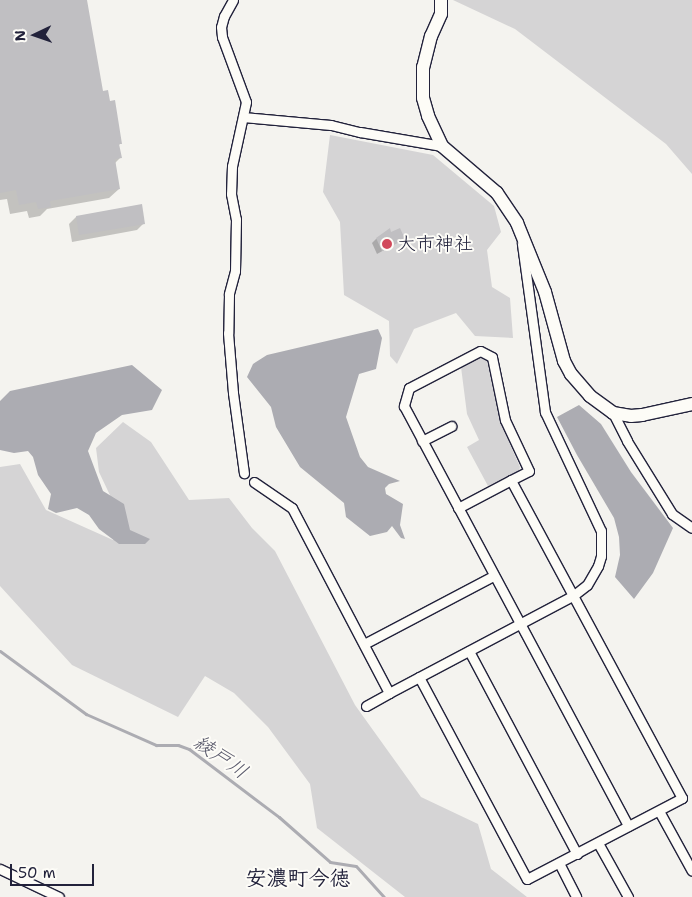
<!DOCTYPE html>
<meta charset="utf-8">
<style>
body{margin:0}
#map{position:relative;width:692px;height:897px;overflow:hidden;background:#f4f3ef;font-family:"Shantell Sans","Klee One",sans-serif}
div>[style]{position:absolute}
.green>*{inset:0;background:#d5d4d5}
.water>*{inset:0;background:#acacb2}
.shadow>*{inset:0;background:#0003}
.stream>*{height:3px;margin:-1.5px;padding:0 1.5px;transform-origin:1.5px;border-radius:1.5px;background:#acacb2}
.building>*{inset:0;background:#c0bfc2}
.roads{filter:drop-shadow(1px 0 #22223b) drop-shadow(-1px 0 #22223b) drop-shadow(0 1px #22223b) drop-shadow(0 -1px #22223b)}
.street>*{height:9px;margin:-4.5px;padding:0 4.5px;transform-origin:4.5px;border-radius:4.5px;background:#fdfcf7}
.secondary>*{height:12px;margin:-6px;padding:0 6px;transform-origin:6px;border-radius:6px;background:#fdfcf7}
.dots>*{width:14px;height:14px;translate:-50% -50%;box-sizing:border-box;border:2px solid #fdfcf7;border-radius:50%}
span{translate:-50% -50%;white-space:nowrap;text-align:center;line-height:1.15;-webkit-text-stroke:4px #fdfcf7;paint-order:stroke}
.poi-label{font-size:19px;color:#22223b}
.left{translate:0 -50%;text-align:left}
.water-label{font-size:20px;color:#59596b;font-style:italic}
.quarter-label{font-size:21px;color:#22223b;font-weight:700}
.north{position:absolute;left:10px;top:10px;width:50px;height:50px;-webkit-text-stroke:4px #fdfcf7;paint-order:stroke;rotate:267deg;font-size:14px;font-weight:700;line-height:20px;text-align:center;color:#22223b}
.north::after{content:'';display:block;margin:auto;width:18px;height:22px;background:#22223b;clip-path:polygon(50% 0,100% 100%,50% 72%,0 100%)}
.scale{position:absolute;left:10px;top:864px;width:84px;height:22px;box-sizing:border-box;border:2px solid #22223b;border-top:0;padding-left:6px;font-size:15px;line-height:18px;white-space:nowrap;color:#22223b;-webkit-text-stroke:4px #fdfcf7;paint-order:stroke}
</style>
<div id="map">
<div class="green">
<i style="clip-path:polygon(453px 0,692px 0,692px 174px,666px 144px,515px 29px)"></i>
<i style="clip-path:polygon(330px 135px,433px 155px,494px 206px,501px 232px,487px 250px,492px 287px,510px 298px,513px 338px,475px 336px,456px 313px,414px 329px,397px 364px,390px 356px,389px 321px,344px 295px,340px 222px,323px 192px)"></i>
<i style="clip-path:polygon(479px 357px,487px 360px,501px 424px,520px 467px,519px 471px,488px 486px,467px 447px,479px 440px,467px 414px,461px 367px)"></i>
<i style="clip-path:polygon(123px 422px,151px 442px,189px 500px,229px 498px,252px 528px,275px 551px,355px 705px,421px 797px,478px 824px,491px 869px,527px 897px,405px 897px,317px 828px,310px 784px,268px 727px,234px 693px,205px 676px,178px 717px,72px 665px,0 586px,0 467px,20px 464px,46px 510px,113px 540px,125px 527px,99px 472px,96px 448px)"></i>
</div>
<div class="water">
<i style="clip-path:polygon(378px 329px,382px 338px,376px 369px,359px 374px,346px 417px,360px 457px,368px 467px,400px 481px,389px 484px,385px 488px,386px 494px,403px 504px,400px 525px,405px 539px,401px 538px,392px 526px,387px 532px,370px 536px,346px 517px,344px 503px,300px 467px,276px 427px,271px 407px,247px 377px,253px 364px,267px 355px)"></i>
<i style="clip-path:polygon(132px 365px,162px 390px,152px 410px,122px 415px,96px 433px,88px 451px,103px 491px,124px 504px,130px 530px,150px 539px,145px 544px,119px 544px,99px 529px,89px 515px,77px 508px,56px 513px,48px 509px,51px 494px,38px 475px,33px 457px,28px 451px,14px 453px,0 450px,0 401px,10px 391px)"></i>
<i style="clip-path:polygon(579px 405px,601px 424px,631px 472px,673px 528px,653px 573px,634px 599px,615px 577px,620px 555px,619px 537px,614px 518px,577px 455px,557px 417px)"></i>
</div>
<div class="shadow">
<i style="clip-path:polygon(0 0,86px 0,102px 93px,121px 143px,118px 146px,120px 158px,115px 163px,119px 189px,109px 198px,47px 209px,40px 216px,29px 218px,27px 211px,10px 214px,7px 199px,0 200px)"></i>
<i style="clip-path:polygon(76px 217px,144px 223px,137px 230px,72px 242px,69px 224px)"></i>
<i style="clip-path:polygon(391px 233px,404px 239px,377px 254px,372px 243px,376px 239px)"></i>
</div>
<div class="stream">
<i style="left:0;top:651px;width:107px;rotate:36.2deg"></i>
<i style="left:86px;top:714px;width:77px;rotate:23.9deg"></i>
<i style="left:156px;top:745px;width:22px"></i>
<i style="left:178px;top:745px;width:12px;rotate:20deg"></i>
<i style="left:189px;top:749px;width:113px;rotate:37.1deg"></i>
<i style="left:279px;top:817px;width:68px;rotate:41.4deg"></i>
<i style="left:330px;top:862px;width:26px;rotate:9deg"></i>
<i style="left:356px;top:866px;width:42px;rotate:47.9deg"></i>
</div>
<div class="building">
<i style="clip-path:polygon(0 0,87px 0,103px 91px,108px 90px,110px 101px,115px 100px,122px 144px,119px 144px,122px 158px,115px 159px,120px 189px,50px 201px,51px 207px,38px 209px,36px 202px,19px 205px,16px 190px,0 193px)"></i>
<i style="clip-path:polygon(142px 204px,145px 224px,79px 235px,76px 216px)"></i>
<i style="clip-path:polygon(390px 228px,391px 232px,400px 228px,405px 239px,382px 251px,376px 238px)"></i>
</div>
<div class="roads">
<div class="street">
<i style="left:233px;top:0;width:18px;rotate:119deg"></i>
<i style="left:224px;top:16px;width:11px;rotate:105deg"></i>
<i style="left:221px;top:27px;width:10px;rotate:84deg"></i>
<i style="left:222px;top:37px;width:69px;rotate:69.7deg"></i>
<i style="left:246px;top:102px;width:66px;rotate:102.3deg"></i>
<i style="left:232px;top:166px;width:28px;rotate:92deg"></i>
<i style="left:231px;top:194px;width:25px;rotate:79deg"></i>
<i style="left:236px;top:219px;width:52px;rotate:91.1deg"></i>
<i style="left:235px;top:271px;width:24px;rotate:105deg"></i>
<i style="left:229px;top:294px;width:39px;rotate:91deg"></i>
<i style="left:228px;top:333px;width:60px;rotate:85.2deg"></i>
<i style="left:233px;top:393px;width:81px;rotate:82.2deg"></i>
<i style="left:243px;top:117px;width:88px;rotate:5.2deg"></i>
<i style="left:331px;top:125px;width:30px;rotate:14deg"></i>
<i style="left:360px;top:132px;width:83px;rotate:9.7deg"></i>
<i style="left:613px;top:413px;width:31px;rotate:63deg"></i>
<i style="left:627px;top:441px;width:86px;rotate:58.3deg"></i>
<i style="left:672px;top:514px;width:24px;rotate:35deg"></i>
<i style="left:422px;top:441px;width:33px;rotate:-27deg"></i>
<i style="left:254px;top:482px;width:46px;rotate:34.4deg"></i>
<i style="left:292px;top:508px;width:209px;rotate:62.3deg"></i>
<i style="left:389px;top:693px;width:209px;rotate:-27.9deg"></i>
<i style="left:574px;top:595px;width:16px;rotate:-38deg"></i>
<i style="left:587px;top:585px;width:22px;rotate:-60deg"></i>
<i style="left:598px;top:566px;width:10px;rotate:-73deg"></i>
<i style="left:601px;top:556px;width:25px;rotate:-90deg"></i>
<i style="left:601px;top:531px;width:132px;rotate:-115.2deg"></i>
<i style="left:545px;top:412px;width:170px;rotate:-97.8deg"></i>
<i style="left:458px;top:508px;width:60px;rotate:-27.8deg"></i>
<i style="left:364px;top:644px;width:146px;rotate:-27.8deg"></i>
<i style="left:469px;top:651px;width:230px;rotate:62deg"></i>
<i style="left:419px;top:677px;width:229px;rotate:61.9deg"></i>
<i style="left:527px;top:879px;width:175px;rotate:-27.6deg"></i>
<i style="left:682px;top:798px;width:361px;rotate:-118.3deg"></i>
<i style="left:511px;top:480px;width:20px;rotate:-27deg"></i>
<i style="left:529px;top:471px;width:56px;rotate:-115.2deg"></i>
<i style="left:505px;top:420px;width:64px;rotate:-101.7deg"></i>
<i style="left:492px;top:357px;width:13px;rotate:-153deg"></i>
<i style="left:480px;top:351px;width:80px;rotate:152.5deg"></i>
<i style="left:409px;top:388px;width:19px;rotate:106deg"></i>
<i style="left:404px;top:406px;width:476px;rotate:61.9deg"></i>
<i style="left:366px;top:706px;width:26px;rotate:-29deg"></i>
<i style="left:659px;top:811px;width:68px;rotate:61.2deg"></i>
<i style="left:598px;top:843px;width:62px;rotate:60.9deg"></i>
<i style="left:559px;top:863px;width:38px;rotate:63deg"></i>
<i style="left:0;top:869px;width:65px;rotate:25.4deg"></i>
</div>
<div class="secondary">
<i style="left:441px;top:0;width:14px;rotate:90deg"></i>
<i style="left:441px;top:14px;width:24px;rotate:114deg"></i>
<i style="left:431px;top:36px;width:32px;rotate:104deg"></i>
<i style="left:423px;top:67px;width:31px;rotate:90deg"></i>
<i style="left:423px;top:98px;width:19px;rotate:74deg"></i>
<i style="left:428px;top:116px;width:33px;rotate:65deg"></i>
<i style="left:442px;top:146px;width:72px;rotate:40.5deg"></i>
<i style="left:497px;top:193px;width:36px;rotate:56deg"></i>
<i style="left:517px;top:223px;width:74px;rotate:67.9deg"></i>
<i style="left:545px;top:292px;width:72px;rotate:74.6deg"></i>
<i style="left:564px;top:361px;width:15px;rotate:62deg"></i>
<i style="left:571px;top:374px;width:29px;rotate:49deg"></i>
<i style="left:590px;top:396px;width:29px;rotate:36deg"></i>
<i style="left:613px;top:413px;width:18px;rotate:9deg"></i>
<i style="left:631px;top:416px;width:11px;rotate:-5deg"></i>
<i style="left:642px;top:415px;width:51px;rotate:-12.4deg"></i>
</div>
</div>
<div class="dots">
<i style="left:387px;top:244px;background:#d1495b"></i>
</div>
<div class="poi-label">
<span class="left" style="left:397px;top:244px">大市神社</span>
</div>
<div class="water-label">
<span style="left:221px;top:757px;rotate:35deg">綾戸川</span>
</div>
<div class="quarter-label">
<span style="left:298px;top:878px">安濃町今徳</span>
</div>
<div class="north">N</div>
<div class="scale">50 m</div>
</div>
